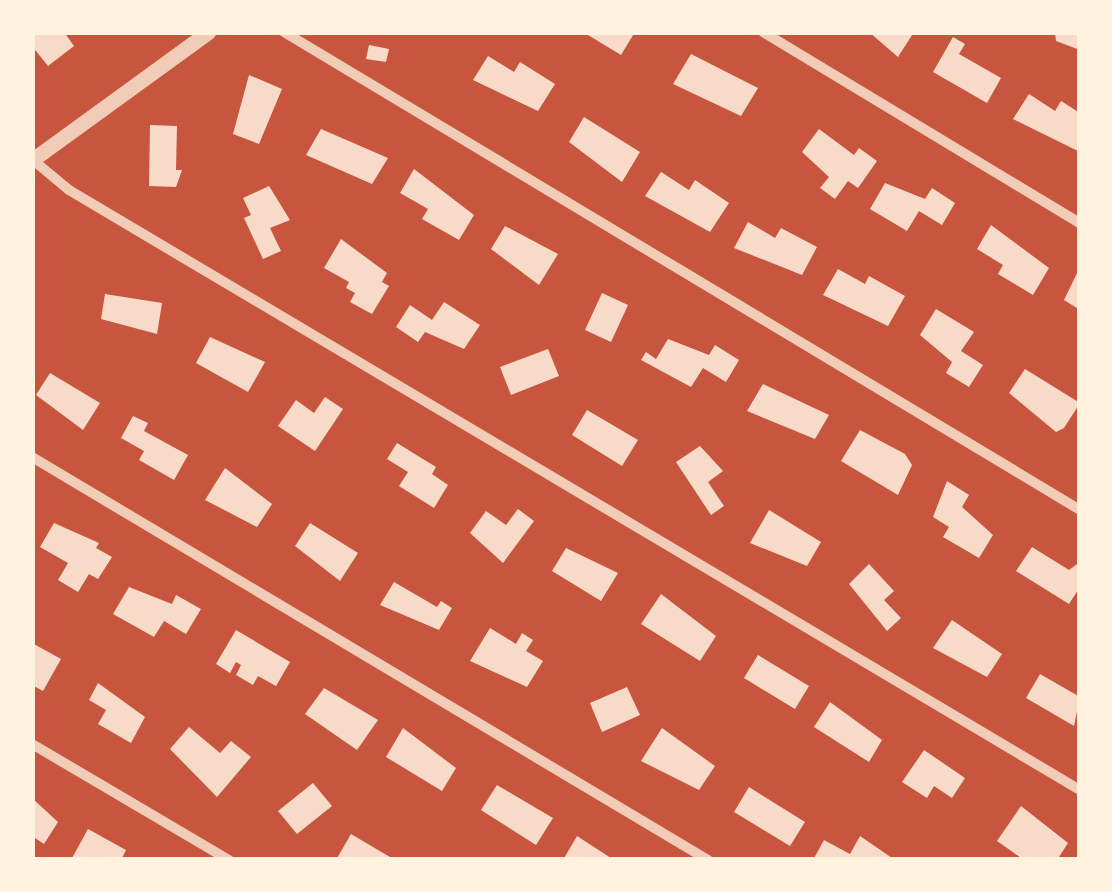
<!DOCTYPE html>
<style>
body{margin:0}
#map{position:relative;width:1112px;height:892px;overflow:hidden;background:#c8553d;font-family:"Varela Round",sans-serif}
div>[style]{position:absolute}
.building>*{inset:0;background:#f7dbc8}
.minor>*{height:10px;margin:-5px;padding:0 5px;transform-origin:5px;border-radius:5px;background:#f1ccb7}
.tertiary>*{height:15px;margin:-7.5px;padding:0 7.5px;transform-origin:7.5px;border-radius:7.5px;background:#f1ccb7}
span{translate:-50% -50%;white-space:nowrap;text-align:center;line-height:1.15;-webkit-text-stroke:8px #fff3e0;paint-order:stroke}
.frame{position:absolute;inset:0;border:35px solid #fff3e0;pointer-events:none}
</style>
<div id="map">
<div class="building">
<i style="clip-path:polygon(32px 32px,64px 32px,74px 46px,48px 66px,32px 46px)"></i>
<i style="clip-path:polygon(583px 32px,635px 32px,621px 55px)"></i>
<i style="clip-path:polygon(869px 32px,914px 32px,898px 57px)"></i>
<i style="clip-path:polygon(1055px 32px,1080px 32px,1080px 50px,1056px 41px)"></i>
<i style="clip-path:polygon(953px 37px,965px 44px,959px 54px,1001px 78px,987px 103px,933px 72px)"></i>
<i style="clip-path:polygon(369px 45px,389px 49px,386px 62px,366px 59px)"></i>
<i style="clip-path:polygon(691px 54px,758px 88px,741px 116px,673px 84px)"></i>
<i style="clip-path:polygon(488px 56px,514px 72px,520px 62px,555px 84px,538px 111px,473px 80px)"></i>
<i style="clip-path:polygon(249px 75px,282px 89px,259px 144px,233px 134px)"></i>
<i style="clip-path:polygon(1029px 94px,1055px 111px,1061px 101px,1080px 113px,1080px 152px,1013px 119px)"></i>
<i style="clip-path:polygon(584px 117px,640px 152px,622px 182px,569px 142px)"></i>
<i style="clip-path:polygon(150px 125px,177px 126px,176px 170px,182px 170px,176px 187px,149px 186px)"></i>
<i style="clip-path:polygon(321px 129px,388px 158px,372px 184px,306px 155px)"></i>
<i style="clip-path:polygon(819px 129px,854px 155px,859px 148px,877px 161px,858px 188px,848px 181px,835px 199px,820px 188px,829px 177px,802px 152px)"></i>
<i style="clip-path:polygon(414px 169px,474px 215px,459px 240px,422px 219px,428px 209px,400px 193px)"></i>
<i style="clip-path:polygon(661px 172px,689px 190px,695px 180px,729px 203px,710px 232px,645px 196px)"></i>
<i style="clip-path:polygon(885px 183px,925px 199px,932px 188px,955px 203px,942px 225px,919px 211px,907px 231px,870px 209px)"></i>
<i style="clip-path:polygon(269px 186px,290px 220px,270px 228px,281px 251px,263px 259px,244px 218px,251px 215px,243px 198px)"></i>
<i style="clip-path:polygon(748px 222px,775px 238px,781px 228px,817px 247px,802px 275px,734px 248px)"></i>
<i style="clip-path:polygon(991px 225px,1049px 268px,1033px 295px,998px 274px,1003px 265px,977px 249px)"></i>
<i style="clip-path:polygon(505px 226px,558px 254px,539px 285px,491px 249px)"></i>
<i style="clip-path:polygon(341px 239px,387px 273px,382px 282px,389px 286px,372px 314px,350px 302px,355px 293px,346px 288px,349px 282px,324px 268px)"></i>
<i style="clip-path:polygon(1080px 267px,1080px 310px,1064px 300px)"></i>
<i style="clip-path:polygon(838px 269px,865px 284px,869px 276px,905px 296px,888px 326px,823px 295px)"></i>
<i style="clip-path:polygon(602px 293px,628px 305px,611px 342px,585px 330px)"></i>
<i style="clip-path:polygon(105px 294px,162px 303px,157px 334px,101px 319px)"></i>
<i style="clip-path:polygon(444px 302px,480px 325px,464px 349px,425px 332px,418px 342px,396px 327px,410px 305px,432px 320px)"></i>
<i style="clip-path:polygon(936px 309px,974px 332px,961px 351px,983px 365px,969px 387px,946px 373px,952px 362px,920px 335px)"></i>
<i style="clip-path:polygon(210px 337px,265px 362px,248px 392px,196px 363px)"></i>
<i style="clip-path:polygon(668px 339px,709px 355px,715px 345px,739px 360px,726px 382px,703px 368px,691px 387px,641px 360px,646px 352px,656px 359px)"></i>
<i style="clip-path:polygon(548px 349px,559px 376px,511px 395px,500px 367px)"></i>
<i style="clip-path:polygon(1025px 369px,1080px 403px,1064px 428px,1056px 432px,1009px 393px)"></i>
<i style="clip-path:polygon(50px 373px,100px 403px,83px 430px,36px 395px)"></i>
<i style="clip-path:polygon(763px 384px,829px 415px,815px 439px,747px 411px)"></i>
<i style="clip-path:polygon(325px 397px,343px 409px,315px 451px,278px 426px,296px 400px,314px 413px)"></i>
<i style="clip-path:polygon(587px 410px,638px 440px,622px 466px,572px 435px)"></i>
<i style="clip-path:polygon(133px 416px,148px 423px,144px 431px,188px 455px,174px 480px,139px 460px,144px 451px,121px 438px)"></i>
<i style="clip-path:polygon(860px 430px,905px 454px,912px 465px,898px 495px,841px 461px)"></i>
<i style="clip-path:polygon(397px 443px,436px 467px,432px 474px,448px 485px,434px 508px,399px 486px,408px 472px,387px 459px)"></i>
<i style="clip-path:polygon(700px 446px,723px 471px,708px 482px,724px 506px,711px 515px,676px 462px)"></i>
<i style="clip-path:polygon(225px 468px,272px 504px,257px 527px,205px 500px)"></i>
<i style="clip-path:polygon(947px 481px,969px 495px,962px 507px,993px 535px,979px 558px,943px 537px,949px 527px,933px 517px)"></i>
<i style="clip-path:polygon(518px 509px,534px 521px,503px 563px,470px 533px,486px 511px,506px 525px)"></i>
<i style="clip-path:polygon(769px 510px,821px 542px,807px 566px,750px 543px)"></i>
<i style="clip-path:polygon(54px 523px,99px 543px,96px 548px,112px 557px,98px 579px,89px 574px,78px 592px,58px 580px,68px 563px,40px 547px)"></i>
<i style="clip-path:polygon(310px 523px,358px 553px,340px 581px,295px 546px)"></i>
<i style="clip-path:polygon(1032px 547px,1069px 570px,1080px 562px,1080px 587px,1069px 604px,1016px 571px)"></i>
<i style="clip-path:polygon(566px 548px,618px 573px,601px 601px,552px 571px)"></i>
<i style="clip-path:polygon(869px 564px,894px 591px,884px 600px,901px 618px,887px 631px,849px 584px)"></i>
<i style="clip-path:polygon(394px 582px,437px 607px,441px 601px,452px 608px,439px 630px,380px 605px)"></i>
<i style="clip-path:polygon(129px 587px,172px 604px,176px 595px,201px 609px,186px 634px,164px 621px,154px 637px,113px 614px)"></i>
<i style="clip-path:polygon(661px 594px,716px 636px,700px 661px,641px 624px)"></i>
<i style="clip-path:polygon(952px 620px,1002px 654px,987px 677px,933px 648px)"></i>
<i style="clip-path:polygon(490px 628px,516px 644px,522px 633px,533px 640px,526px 651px,543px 661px,527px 687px,470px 661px)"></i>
<i style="clip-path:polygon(236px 630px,290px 662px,276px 686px,258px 676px,253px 685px,236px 675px,241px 665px,236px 662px,230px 673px,216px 664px)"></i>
<i style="clip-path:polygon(32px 643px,61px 659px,43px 691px,32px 685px)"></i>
<i style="clip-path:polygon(758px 655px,809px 686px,795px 709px,744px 678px)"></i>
<i style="clip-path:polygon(1040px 674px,1080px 697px,1074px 726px,1026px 698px)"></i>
<i style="clip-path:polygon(98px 683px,145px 717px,131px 743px,98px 724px,106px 710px,89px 700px)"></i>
<i style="clip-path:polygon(627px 687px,640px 715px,602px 732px,590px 703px)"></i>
<i style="clip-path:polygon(324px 688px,378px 720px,357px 750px,305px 714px)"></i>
<i style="clip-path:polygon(830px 702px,882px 740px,869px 762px,814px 727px)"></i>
<i style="clip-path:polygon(189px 727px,220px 753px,231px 741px,251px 757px,217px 797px,170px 749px)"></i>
<i style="clip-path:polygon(403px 728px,456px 768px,442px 791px,386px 757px)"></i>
<i style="clip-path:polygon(662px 728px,715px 766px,699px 790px,641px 761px)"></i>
<i style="clip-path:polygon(924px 750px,965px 778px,952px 798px,934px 786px,927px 798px,902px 782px)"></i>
<i style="clip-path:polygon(313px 783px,332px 806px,297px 834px,278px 811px)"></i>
<i style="clip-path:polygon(497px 785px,553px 818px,536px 845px,481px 810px)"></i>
<i style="clip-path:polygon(749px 787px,805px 822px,790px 846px,734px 812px)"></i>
<i style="clip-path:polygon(32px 798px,58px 822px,44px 844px,32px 836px)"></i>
<i style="clip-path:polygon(1021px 806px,1068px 843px,1057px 860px,1024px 860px,997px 841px)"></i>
<i style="clip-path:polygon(88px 829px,126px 850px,121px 860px,71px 860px)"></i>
<i style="clip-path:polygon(351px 834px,395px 860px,336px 860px)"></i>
<i style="clip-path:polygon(577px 836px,614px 860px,563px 860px)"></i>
<i style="clip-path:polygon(860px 836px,895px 860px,813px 860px,824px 840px,850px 854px)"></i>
</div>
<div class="minor">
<i style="left:284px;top:32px;width:928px;rotate:30.98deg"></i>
<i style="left:763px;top:32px;width:370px;rotate:31.1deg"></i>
<i style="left:33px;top:160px;width:47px;rotate:39.8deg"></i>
<i style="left:69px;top:190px;width:1176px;rotate:30.69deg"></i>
<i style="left:32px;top:457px;width:787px;rotate:30.8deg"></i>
<i style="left:32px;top:744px;width:229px;rotate:30.5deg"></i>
</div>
<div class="tertiary">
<i style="left:32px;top:160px;width:218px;rotate:-36deg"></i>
</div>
<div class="frame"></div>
</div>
